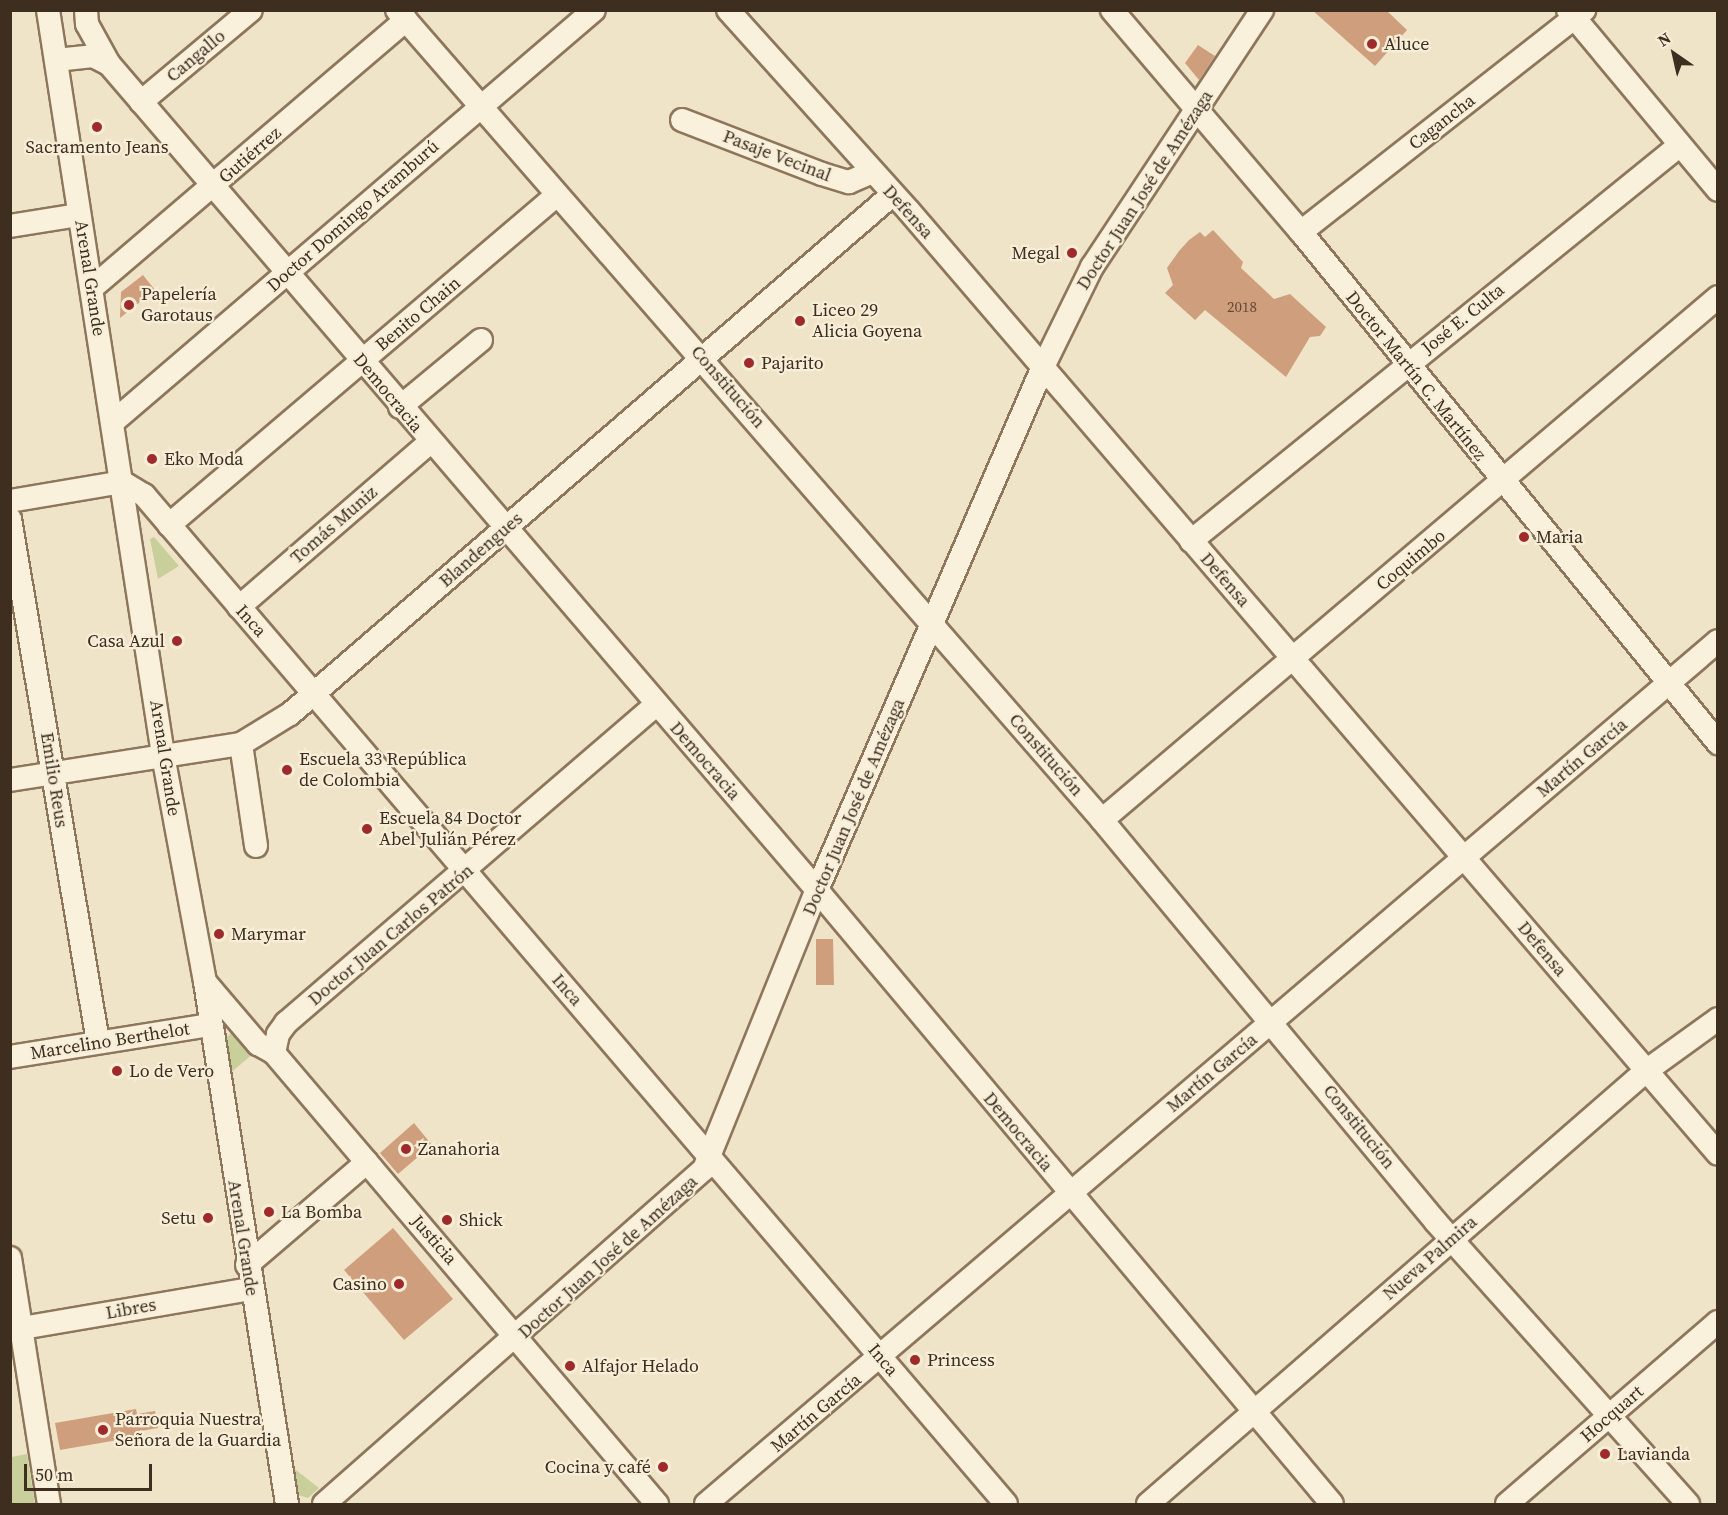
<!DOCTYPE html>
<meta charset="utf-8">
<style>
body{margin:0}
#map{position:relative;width:1728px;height:1515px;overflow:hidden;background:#f0e4c8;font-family:"Source Serif 4",serif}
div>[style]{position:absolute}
.green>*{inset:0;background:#c9cf9b}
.building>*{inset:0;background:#cf9f7d}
.roads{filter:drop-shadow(2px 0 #8d765c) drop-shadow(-2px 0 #8d765c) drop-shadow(0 2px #8d765c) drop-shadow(0 -2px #8d765c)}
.minor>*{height:22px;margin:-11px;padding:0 11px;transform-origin:11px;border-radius:11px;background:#faf1dc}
.dots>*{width:16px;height:16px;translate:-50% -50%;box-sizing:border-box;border:3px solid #f7eed8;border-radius:50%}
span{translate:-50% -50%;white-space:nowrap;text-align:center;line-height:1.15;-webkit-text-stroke:4.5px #f7eed8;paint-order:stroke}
.number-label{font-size:15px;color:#624a37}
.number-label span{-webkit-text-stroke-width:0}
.poi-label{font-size:18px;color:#3d2e20}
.left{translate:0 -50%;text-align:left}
.right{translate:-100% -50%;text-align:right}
.street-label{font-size:18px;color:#3d2e20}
.frame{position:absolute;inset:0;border:12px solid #3d2e20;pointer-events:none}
.north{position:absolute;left:1644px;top:24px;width:60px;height:60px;-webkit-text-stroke:4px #f7eed8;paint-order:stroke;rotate:326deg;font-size:16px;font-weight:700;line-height:24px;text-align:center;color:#3d2e20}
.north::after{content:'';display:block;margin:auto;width:21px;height:27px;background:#3d2e20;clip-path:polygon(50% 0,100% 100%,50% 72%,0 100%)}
.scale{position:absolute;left:24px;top:1464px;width:128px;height:27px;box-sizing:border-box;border:3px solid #3d2e20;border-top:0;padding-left:8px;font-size:18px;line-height:21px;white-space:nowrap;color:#3d2e20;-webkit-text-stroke:4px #f7eed8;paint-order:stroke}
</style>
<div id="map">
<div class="green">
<i style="clip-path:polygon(154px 537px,179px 566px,158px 579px,150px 539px)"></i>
<i style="clip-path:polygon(232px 1032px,239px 1033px,254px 1053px,228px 1075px,223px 1041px)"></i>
<i style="clip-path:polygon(27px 1454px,35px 1504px,11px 1504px,11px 1457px)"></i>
<i style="clip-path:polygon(292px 1467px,319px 1488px,308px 1498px,298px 1495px)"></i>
</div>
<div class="building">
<i style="clip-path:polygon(1312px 10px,1386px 10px,1407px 30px,1375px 66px)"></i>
<i style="clip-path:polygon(1198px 45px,1215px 56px,1199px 80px,1185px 63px)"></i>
<i style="clip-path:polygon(1213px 230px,1243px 262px,1241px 268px,1274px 299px,1290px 294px,1326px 327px,1320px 336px,1310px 337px,1286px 377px,1205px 310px,1195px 320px,1165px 293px,1173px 285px,1167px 268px,1179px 251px,1189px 240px,1200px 232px,1205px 237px)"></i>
<i style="clip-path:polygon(143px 275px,155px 290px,120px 318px,121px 292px)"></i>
<i style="clip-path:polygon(816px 939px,833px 939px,834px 985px,816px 985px)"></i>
<i style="clip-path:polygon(414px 1123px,432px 1145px,398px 1174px,380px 1153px)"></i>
<i style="clip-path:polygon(393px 1228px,453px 1299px,404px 1340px,344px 1270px)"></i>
<i style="clip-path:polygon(136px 1409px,137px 1414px,155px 1411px,158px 1428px,140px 1431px,141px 1436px,60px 1450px,55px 1423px)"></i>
</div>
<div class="roads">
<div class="minor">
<i style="left:48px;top:10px;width:754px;rotate:81.22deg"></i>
<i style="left:163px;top:755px;width:231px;rotate:79.5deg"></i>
<i style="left:205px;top:982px;width:528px;rotate:81.07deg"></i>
<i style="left:86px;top:10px;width:14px;rotate:86deg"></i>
<i style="left:87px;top:24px;width:46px;rotate:61.2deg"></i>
<i style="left:397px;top:10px;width:1074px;rotate:48.96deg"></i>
<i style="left:1102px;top:820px;width:523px;rotate:50.28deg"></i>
<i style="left:1436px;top:1222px;width:378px;rotate:48.2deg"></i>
<i style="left:728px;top:10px;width:270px;rotate:48deg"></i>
<i style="left:909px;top:211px;width:1242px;rotate:49.37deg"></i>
<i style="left:1112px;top:10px;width:292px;rotate:49.6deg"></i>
<i style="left:1301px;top:232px;width:660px;rotate:50.78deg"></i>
<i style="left:1568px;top:10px;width:234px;rotate:50.2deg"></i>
<i style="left:56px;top:60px;width:37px;rotate:-6deg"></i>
<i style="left:93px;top:56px;width:18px;rotate:27deg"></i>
<i style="left:109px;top:64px;width:1088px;rotate:49.4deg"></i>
<i style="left:817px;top:890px;width:801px;rotate:50.01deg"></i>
<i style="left:141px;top:102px;width:143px;rotate:-39.9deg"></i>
<i style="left:682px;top:120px;width:150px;rotate:21.1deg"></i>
<i style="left:822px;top:174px;width:28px;rotate:17deg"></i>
<i style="left:849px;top:182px;width:25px;rotate:-23deg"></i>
<i style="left:10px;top:226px;width:70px;rotate:-9.1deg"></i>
<i style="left:1301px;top:232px;width:360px;rotate:-38.1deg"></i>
<i style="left:92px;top:288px;width:413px;rotate:-40.5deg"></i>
<i style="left:400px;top:407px;width:105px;rotate:-39.6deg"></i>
<i style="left:113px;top:422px;width:633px;rotate:-40.58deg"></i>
<i style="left:10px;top:501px;width:114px;rotate:-9.6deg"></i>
<i style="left:122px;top:482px;width:26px;rotate:31deg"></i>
<i style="left:144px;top:495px;width:1327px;rotate:49.49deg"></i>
<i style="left:10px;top:519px;width:530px;rotate:80.45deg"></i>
<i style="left:169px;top:525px;width:509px;rotate:-40.38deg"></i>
<i style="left:1191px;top:541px;width:629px;rotate:-39deg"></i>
<i style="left:239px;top:607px;width:252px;rotate:-40.8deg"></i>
<i style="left:241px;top:744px;width:103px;rotate:81.6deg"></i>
<i style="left:10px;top:780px;width:234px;rotate:-8.9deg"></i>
<i style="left:241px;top:744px;width:57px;rotate:-31.5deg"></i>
<i style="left:290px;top:714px;width:795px;rotate:-40.77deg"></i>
<i style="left:1102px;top:820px;width:808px;rotate:-40.33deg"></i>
<i style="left:205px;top:982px;width:82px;rotate:49.5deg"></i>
<i style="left:258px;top:1044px;width:18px;rotate:29deg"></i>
<i style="left:274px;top:1053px;width:592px;rotate:49.66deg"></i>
<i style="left:274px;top:1053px;width:19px;rotate:-78deg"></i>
<i style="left:278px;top:1034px;width:14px;rotate:-54deg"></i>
<i style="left:286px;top:1023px;width:488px;rotate:-40.7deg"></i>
<i style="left:10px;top:1057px;width:203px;rotate:-9.1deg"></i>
<i style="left:10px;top:1258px;width:249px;rotate:81deg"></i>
<i style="left:247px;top:1265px;width:158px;rotate:-40.6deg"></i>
<i style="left:10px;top:1330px;width:244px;rotate:-9.7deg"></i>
<i style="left:324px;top:1504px;width:507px;rotate:-41.4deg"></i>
<i style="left:704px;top:1169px;width:301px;rotate:-68deg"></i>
<i style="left:817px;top:890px;width:568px;rotate:-66.64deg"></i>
<i style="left:1042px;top:369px;width:114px;rotate:-63.9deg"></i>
<i style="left:1092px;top:267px;width:308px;rotate:-56.5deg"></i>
<i style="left:706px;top:1504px;width:1330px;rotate:-40.46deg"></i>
<i style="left:1148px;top:1504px;width:660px;rotate:-41.01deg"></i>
<i style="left:1646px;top:1071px;width:89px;rotate:-35.8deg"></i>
<i style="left:1507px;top:1504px;width:279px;rotate:-40.8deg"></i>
</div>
</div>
<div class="dots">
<i style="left:1372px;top:44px;background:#9e2a2b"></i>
<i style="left:97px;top:127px;background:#9e2a2b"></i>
<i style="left:1072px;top:253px;background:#9e2a2b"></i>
<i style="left:129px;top:305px;background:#9e2a2b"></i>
<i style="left:800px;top:321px;background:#9e2a2b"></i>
<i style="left:749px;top:363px;background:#9e2a2b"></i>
<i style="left:152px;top:459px;background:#9e2a2b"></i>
<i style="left:1524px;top:537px;background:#9e2a2b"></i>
<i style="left:177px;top:641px;background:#9e2a2b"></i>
<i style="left:287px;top:770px;background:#9e2a2b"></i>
<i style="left:367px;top:829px;background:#9e2a2b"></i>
<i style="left:219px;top:934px;background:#9e2a2b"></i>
<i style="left:117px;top:1071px;background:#9e2a2b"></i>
<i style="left:406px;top:1149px;background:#9e2a2b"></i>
<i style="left:269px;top:1212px;background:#9e2a2b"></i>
<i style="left:208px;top:1218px;background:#9e2a2b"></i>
<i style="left:447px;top:1220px;background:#9e2a2b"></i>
<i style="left:399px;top:1284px;background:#9e2a2b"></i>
<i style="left:915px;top:1360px;background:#9e2a2b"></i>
<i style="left:570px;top:1366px;background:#9e2a2b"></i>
<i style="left:103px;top:1430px;background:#9e2a2b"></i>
<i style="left:1605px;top:1454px;background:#9e2a2b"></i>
<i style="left:663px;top:1467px;background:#9e2a2b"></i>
</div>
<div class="number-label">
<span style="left:1242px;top:307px">2018</span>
</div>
<div class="poi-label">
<span class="left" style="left:1384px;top:44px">Aluce</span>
<span style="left:97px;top:147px">Sacramento Jeans</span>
<span class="right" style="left:1060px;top:253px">Megal</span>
<span class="left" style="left:141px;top:305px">Papelería<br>Garotaus</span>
<span class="left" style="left:812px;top:321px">Liceo 29<br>Alicia Goyena</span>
<span class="left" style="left:761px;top:363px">Pajarito</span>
<span class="left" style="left:164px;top:459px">Eko Moda</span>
<span class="left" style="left:1536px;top:537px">Maria</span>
<span class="right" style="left:165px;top:641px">Casa Azul</span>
<span class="left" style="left:299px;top:770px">Escuela 33 República<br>de Colombia</span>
<span class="left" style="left:379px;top:829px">Escuela 84 Doctor<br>Abel Julián Pérez</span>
<span class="left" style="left:231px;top:934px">Marymar</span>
<span class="left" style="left:129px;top:1071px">Lo de Vero</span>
<span class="left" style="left:418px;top:1149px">Zanahoria</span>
<span class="left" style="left:281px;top:1212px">La Bomba</span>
<span class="right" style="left:196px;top:1218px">Setu</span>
<span class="left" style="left:459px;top:1220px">Shick</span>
<span class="right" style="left:387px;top:1284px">Casino</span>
<span class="left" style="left:927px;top:1360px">Princess</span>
<span class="left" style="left:582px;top:1366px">Alfajor Helado</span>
<span class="left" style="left:115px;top:1430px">Parroquia Nuestra<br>Señora de la Guardia</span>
<span class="left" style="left:1617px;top:1454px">Lavianda</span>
<span class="right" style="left:651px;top:1467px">Cocina y café</span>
</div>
<div class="street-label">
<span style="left:196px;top:56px;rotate:-40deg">Cangallo</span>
<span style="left:1442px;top:122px;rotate:-38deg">Cagancha</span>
<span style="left:250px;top:155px;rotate:-41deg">Gutiérrez</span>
<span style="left:777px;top:156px;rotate:21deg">Pasaje Vecinal</span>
<span style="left:1145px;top:190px;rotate:-57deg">Doctor Juan José de Amézaga</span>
<span style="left:908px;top:212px;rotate:48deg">Defensa</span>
<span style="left:353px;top:216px;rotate:-41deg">Doctor Domingo Aramburú</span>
<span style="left:90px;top:278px;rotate:81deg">Arenal Grande</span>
<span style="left:418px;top:314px;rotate:-40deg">Benito Chain</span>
<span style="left:1463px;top:319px;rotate:-39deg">José E. Culta</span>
<span style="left:1416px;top:376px;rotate:51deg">Doctor Martín C. Martínez</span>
<span style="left:728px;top:387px;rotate:49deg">Constitución</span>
<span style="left:388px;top:393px;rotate:50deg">Democracia</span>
<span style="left:334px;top:525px;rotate:-41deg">Tomás Muniz</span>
<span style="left:481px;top:550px;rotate:-41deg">Blandengues</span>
<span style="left:1411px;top:560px;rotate:-40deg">Coquimbo</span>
<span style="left:1225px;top:580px;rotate:49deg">Defensa</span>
<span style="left:251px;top:621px;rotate:48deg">Inca</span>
<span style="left:1046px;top:755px;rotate:49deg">Constitución</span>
<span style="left:165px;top:758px;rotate:81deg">Arenal Grande</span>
<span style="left:1582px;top:758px;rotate:-40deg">Martín García</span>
<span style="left:705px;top:761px;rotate:49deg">Democracia</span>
<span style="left:54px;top:780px;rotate:81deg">Emilio Reus</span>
<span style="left:854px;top:807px;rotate:-67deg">Doctor Juan José de Amézaga</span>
<span style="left:391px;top:935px;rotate:-40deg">Doctor Juan Carlos Patrón</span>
<span style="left:1542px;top:949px;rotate:50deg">Defensa</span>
<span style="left:567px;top:990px;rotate:49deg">Inca</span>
<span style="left:110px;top:1041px;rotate:-9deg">Marcelino Berthelot</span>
<span style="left:1212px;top:1073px;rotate:-40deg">Martín García</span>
<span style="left:1359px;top:1127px;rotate:51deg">Constitución</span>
<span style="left:1018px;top:1132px;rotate:50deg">Democracia</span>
<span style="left:243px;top:1238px;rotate:81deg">Arenal Grande</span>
<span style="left:434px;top:1240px;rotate:49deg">Justicia</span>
<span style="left:608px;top:1257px;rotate:-42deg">Doctor Juan José de Amézaga</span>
<span style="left:1430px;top:1258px;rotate:-41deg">Nueva Palmira</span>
<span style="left:131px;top:1309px;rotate:-10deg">Libres</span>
<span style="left:883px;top:1360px;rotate:50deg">Inca</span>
<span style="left:816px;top:1413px;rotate:-40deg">Martín García</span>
<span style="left:1612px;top:1414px;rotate:-41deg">Hocquart</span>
</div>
<div class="frame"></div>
<div class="north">N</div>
<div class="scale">50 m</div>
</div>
